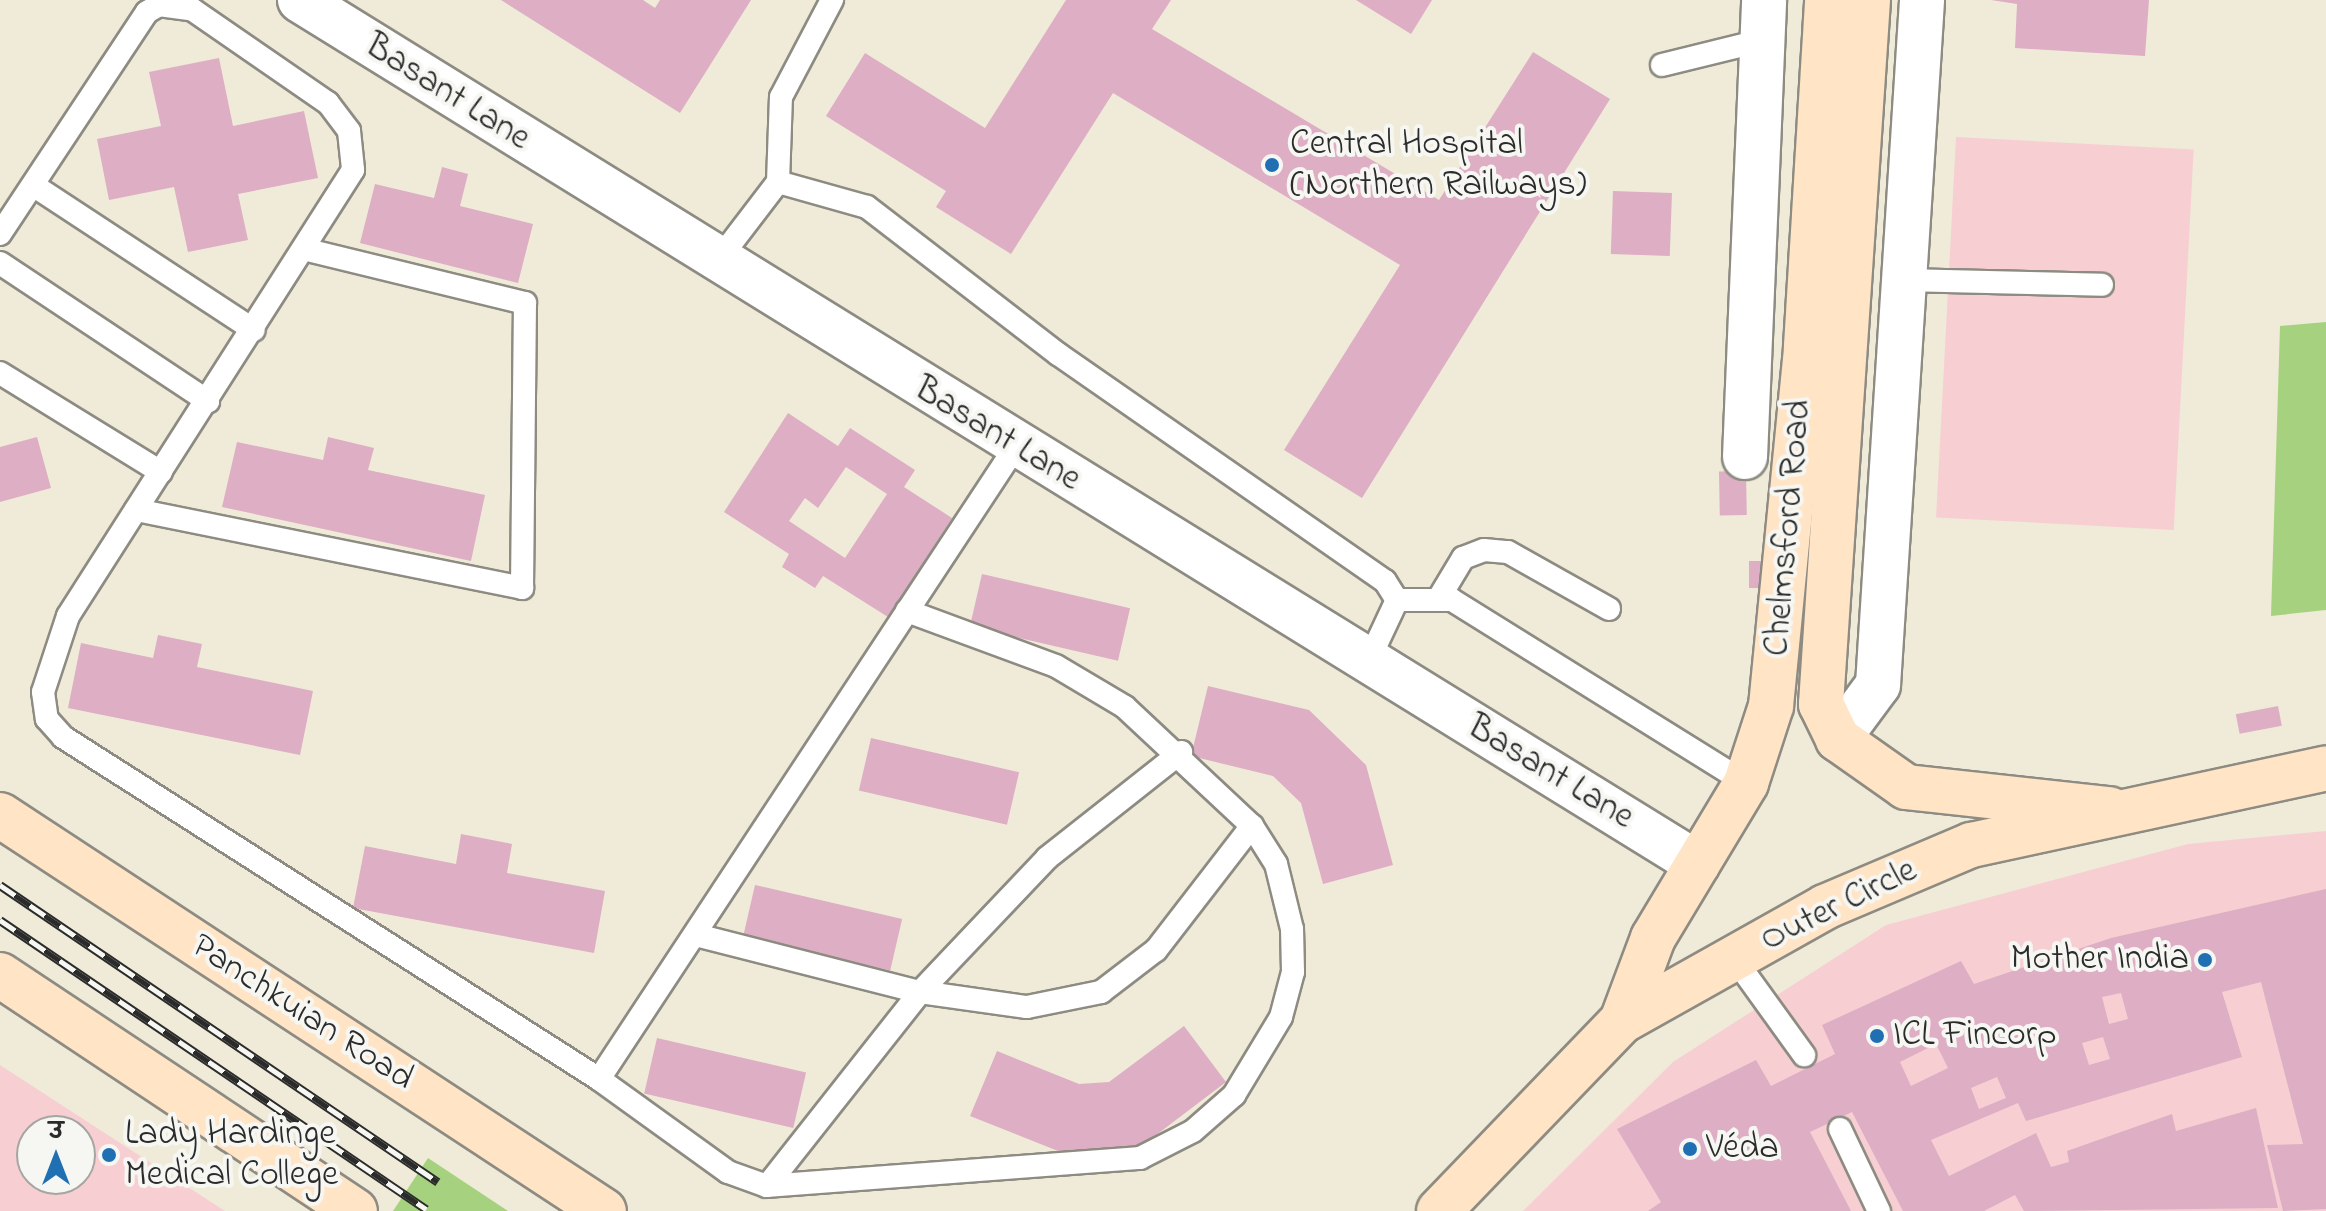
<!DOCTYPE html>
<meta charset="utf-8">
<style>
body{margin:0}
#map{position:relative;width:2326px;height:1211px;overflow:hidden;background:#efebd8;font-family:"Indie Flower","Playpen Sans Deva",sans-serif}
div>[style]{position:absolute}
.built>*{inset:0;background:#f7cfd3;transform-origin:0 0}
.green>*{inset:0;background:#a6d27f}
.building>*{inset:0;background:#ddaec4;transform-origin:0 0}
.roads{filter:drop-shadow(2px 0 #8d8b82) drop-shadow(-2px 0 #8d8b82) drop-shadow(0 2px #8d8b82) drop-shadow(0 -2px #8d8b82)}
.lane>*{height:22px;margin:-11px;padding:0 11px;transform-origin:11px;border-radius:11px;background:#fff}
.street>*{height:44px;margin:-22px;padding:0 22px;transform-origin:22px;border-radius:22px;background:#fff}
.secondary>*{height:44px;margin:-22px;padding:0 22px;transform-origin:22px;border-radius:22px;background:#ffe4c6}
.rail>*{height:9px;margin-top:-4.5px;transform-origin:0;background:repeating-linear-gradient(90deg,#f6f6f2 0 18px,#2b2b2b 0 36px);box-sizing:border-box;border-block:2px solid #2b2b2b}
.dots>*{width:22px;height:22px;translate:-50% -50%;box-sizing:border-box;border:4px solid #f6f6f2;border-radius:50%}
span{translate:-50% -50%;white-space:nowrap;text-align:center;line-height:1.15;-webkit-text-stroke:8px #f6f6f2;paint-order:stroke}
.street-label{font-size:36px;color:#2b2b2b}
.poi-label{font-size:36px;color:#2b2b2b}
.left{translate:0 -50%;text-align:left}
.right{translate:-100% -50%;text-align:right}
.north{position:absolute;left:16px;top:1115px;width:80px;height:80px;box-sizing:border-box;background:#f6f6f2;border:2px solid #a5a5a2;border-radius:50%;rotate:0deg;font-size:22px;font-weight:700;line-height:32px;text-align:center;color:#2b2b2b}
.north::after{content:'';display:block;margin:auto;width:28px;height:36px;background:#1f6fb2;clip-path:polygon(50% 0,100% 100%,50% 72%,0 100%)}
</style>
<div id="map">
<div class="built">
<i style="left:1956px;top:137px;width:238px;height:381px;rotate:3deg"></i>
<i style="clip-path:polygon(2326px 831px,2326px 1211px,1523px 1211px,1673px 1062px,1886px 925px,2188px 844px)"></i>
<i style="clip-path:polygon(evenodd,0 1065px,225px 1211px,0 1211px,0 1065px,32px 1131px,80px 1131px,80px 1179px,32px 1179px,32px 1131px)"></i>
</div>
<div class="green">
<i style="clip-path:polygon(2326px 322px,2326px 610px,2271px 616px,2280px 326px)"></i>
<i style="clip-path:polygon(428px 1158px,508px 1211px,393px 1211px)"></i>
</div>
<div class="building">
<i style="clip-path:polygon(501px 0,643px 0,655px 8px,660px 0,751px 0,680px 113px)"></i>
<i style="clip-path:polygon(1066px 0,1171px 0,1152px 29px,1439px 200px,1533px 52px,1610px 99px,1362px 498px,1284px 450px,1400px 265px,1113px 93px,1011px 254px,936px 207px,946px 191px,826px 116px,865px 53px,985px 128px)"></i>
<i style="clip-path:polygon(1356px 0,1432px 0,1411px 34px)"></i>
<i style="clip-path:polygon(1991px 0,2149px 0,2145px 56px,2015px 48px,2017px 4px)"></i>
<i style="clip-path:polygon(219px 58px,233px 126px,304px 111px,318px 178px,238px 194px,248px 240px,188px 252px,174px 187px,109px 200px,97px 139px,161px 126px,149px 72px)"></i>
<i style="clip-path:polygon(442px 167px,468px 174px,460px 206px,533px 224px,518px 283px,360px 243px,375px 184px,434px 198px)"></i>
<i style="left:1613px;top:191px;width:59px;height:63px;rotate:2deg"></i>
<i style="clip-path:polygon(evenodd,788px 413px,838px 446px,850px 428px,915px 470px,904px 487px,952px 518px,888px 617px,823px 576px,815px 588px,782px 567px,789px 554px,724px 512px,788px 413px,846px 467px,887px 494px,845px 558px,789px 521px,805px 498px,818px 508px,846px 467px)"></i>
<i style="clip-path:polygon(37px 437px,51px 488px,0 502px,0 447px)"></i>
<i style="clip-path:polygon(328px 437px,374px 448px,368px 470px,485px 495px,471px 561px,222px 507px,237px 442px,323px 460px)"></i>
<i style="left:1746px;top:471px;width:44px;height:27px;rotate:89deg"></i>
<i style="left:1749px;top:561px;width:24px;height:27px"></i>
<i style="left:982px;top:574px;width:152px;height:54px;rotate:13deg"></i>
<i style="clip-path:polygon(158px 635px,202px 644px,197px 667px,313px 691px,300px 755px,68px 708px,81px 643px,153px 658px)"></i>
<i style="clip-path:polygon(1208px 686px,1309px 710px,1366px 765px,1393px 865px,1323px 884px,1301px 803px,1273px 776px,1191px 756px)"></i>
<i style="left:2278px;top:706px;width:20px;height:43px;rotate:79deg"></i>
<i style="left:871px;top:738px;width:152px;height:54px;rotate:13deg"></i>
<i style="clip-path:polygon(461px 834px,512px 844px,507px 873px,605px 891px,594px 953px,353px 908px,365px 846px,456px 864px)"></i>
<i style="left:755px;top:885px;width:151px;height:53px;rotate:13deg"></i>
<i style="clip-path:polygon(evenodd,2326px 889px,2326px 1209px,2283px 1211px,2267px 1145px,2303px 1144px,2261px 982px,2222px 992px,2242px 1057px,2026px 1121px,2018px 1103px,1931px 1140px,1949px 1176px,2036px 1133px,2051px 1167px,2069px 1162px,2067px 1151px,2172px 1114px,2176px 1131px,2256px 1108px,2278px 1208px,2024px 1211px,2015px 1195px,1984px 1211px,1903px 1211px,1852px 1112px,1810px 1132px,1851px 1211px,1648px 1211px,1661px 1202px,1617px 1129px,1756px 1060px,1771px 1086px,1835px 1054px,1822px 1025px,1961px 961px,1974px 984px,2111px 938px,2326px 889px,2121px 993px,2128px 1019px,2109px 1024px,2102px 997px,2121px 993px,2326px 889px,2103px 1037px,2110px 1059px,2089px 1065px,2082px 1043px,2103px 1037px,2326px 889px,1936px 1044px,1948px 1068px,1911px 1086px,1900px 1062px,1936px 1044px,2326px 889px,1997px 1077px,2006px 1098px,1979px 1109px,1971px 1088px,1997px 1077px)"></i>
<i style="clip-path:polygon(1184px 1026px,1226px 1082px,1135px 1151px,1068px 1155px,970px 1116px,997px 1051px,1079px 1084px,1109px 1082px)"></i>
<i style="left:657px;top:1038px;width:153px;height:57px;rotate:13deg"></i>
</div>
<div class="roads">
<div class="lane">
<i style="left:1662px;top:65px;width:101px;rotate:-13.8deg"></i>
<i style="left:778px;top:182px;width:85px;rotate:-88deg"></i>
<i style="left:781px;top:97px;width:110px;rotate:-62.3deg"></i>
<i style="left:33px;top:185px;width:264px;rotate:33.3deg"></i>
<i style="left:0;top:234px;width:266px;rotate:-56.5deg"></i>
<i style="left:147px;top:12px;width:14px;rotate:-30deg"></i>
<i style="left:159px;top:5px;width:34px;rotate:8deg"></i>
<i style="left:193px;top:10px;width:164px;rotate:34.6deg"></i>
<i style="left:328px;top:103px;width:35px;rotate:53deg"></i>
<i style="left:349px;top:131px;width:39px;rotate:84deg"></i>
<i style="left:353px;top:170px;width:529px;rotate:122.58deg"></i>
<i style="left:68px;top:616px;width:80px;rotate:108.2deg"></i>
<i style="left:43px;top:692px;width:27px;rotate:82deg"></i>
<i style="left:47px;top:719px;width:24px;rotate:48deg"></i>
<i style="left:63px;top:737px;width:636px;rotate:32.54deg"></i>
<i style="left:599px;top:1079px;width:159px;rotate:35.8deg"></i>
<i style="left:728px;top:1172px;width:41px;rotate:19.7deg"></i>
<i style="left:767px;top:1186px;width:374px;rotate:-4.3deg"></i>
<i style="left:1140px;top:1158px;width:59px;rotate:-27deg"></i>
<i style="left:1193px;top:1131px;width:55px;rotate:-41.3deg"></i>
<i style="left:1234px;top:1095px;width:91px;rotate:-58.9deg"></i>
<i style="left:1281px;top:1017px;width:47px;rotate:-75.1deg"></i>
<i style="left:1293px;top:972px;width:43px;rotate:-91.3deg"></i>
<i style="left:1292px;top:929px;width:67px;rotate:-103.8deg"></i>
<i style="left:1276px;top:864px;width:45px;rotate:-122.3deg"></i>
<i style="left:1252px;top:826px;width:174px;rotate:-136.9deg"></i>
<i style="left:1125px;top:707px;width:80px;rotate:-149.3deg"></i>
<i style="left:1056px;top:666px;width:159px;rotate:-159.7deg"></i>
<i style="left:0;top:263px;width:250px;rotate:33.6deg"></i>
<i style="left:716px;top:263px;width:102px;rotate:-52.6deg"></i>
<i style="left:778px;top:182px;width:92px;rotate:15.7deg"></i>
<i style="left:867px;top:207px;width:241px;rotate:37.6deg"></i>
<i style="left:1058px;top:354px;width:398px;rotate:34.8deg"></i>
<i style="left:1385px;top:581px;width:22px;rotate:58deg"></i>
<i style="left:1397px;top:600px;width:68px;rotate:115.1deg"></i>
<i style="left:1904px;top:280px;width:198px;rotate:1.4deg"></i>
<i style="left:0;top:373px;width:189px;rotate:31.6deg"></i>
<i style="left:136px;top:510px;width:394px;rotate:11.4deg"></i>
<i style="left:522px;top:588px;width:285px;rotate:-89.4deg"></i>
<i style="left:525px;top:303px;width:224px;rotate:-166.3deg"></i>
<i style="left:1439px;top:598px;width:47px;rotate:-59deg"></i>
<i style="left:1463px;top:558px;width:22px;rotate:-21deg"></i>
<i style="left:1484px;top:550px;width:24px;rotate:5deg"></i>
<i style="left:1508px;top:552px;width:116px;rotate:29.4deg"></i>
<i style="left:1397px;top:600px;width:55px"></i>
<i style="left:1452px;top:600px;width:346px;rotate:31.9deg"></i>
<i style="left:700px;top:936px;width:227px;rotate:14.3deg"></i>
<i style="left:920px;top:992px;width:108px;rotate:8deg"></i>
<i style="left:1027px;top:1007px;width:76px;rotate:-11.5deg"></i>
<i style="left:1101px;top:992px;width:69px;rotate:-37.4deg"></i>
<i style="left:1156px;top:950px;width:157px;rotate:-52.3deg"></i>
<i style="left:1734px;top:958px;width:120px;rotate:54.2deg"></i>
<i style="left:599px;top:1079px;width:758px;rotate:-56.62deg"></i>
<i style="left:1840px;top:1129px;width:91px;rotate:64.6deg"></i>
<i style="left:767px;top:1186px;width:247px;rotate:-51.7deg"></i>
<i style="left:920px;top:992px;width:185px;rotate:-46.5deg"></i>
<i style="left:1047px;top:858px;width:171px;rotate:-38.3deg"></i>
</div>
<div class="street">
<i style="left:300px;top:0;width:1643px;rotate:31.72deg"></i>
<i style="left:1745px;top:457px;width:457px;rotate:-87.6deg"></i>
<i style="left:1838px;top:739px;width:67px;rotate:-53.5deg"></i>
<i style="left:1878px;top:685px;width:686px;rotate:-86.32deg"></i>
</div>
<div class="secondary">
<i style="left:1868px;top:0;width:706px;rotate:93.82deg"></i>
<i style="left:1821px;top:704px;width:39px;rotate:64deg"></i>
<i style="left:1838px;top:739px;width:83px;rotate:35.2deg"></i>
<i style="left:1906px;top:787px;width:205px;rotate:6.2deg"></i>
<i style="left:0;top:815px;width:722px;rotate:33.25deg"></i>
<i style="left:0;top:975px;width:426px;rotate:33.6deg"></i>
<i style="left:1622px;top:1021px;width:89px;rotate:-69.5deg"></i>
<i style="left:1653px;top:938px;width:181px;rotate:-59deg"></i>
<i style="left:1746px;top:783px;width:81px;rotate:-72deg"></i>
<i style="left:1771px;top:706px;width:362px;rotate:-84.4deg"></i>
<i style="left:1806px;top:346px;width:347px;rotate:-86.5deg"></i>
<i style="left:1439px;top:1211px;width:264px;rotate:-46.1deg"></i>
<i style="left:1622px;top:1021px;width:233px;rotate:-29.3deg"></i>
<i style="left:1825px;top:907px;width:159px;rotate:-23deg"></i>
<i style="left:1971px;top:845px;width:363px;rotate:-12.2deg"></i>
</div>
</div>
<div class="rail">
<i style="left:0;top:885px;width:529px;rotate:34.14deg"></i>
<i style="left:0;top:920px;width:515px;rotate:34.15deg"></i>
</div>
<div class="dots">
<i style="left:1272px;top:165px;background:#1f6fb2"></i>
<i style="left:2205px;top:960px;background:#1f6fb2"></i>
<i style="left:1877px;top:1036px;background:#1f6fb2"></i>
<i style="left:1690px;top:1149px;background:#1f6fb2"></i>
<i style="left:109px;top:1155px;background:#1f6fb2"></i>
</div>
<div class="street-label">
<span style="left:447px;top:93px;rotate:32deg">Basant Lane</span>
<span style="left:997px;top:435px;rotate:31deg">Basant Lane</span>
<span style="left:1789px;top:528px;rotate:-85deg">Chelmsford Road</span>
<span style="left:1550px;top:773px;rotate:31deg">Basant Lane</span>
<span style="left:1839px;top:906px;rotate:-26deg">Outer Circle</span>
<span style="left:302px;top:1013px;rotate:33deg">Panchkuian Road</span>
</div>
<div class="poi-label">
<span class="left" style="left:1290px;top:165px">Central Hospital<br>(Northern Railways)</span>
<span class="right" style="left:2189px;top:960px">Mother India</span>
<span class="left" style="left:1893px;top:1036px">ICL Fincorp</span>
<span class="left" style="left:125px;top:1155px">Lady Hardinge<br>Medical College</span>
<span class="left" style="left:1706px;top:1149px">Véda</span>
</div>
<div class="north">उ</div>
</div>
